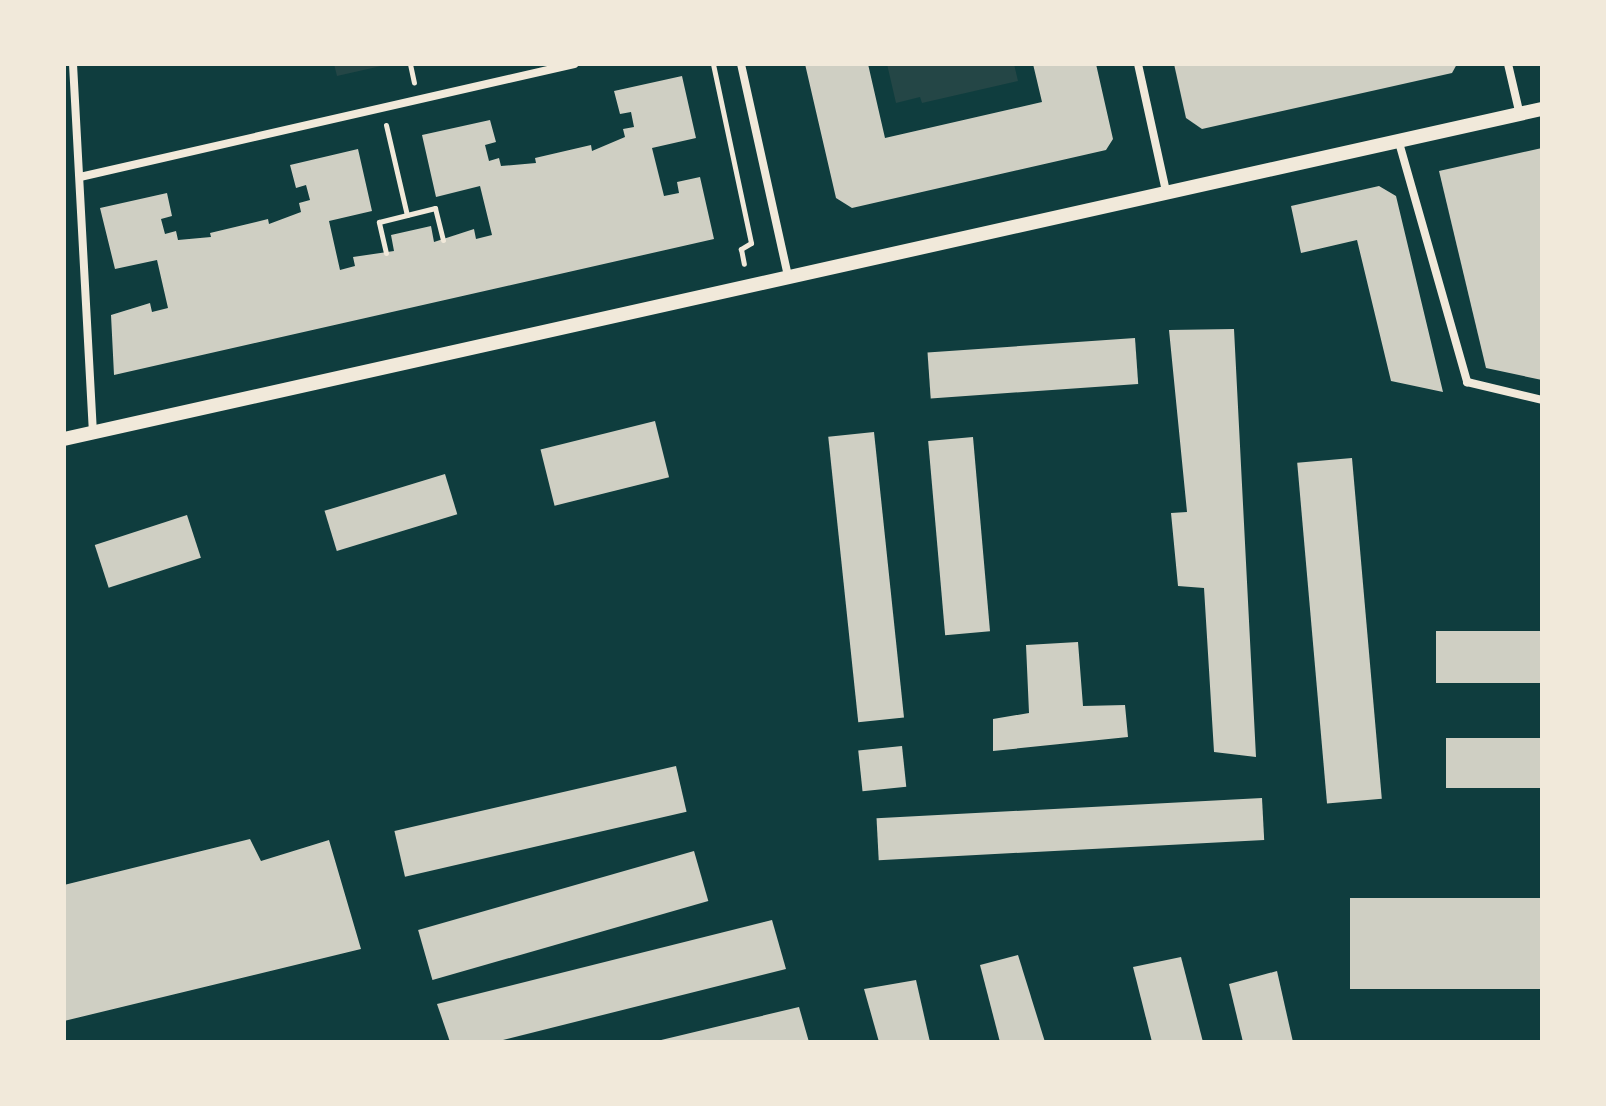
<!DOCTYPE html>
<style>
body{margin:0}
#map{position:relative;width:1606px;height:1106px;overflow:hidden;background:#0f3d3e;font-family:Quicksand,sans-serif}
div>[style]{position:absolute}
.green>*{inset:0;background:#244646}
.building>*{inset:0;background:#cfcfc3;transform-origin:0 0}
.path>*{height:5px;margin:-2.5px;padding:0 2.5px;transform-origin:2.5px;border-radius:2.5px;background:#f1e9da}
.minor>*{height:8px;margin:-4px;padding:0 4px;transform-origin:4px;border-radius:4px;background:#f1e9da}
.tertiary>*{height:14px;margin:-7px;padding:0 7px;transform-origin:7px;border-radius:7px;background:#f1e9da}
span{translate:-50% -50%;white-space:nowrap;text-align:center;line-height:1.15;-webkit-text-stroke:7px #f1e9da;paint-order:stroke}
.frame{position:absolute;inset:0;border:66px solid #f1e9da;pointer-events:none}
</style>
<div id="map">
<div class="green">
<i style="clip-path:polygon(334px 64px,390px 64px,337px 76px)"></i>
<i style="clip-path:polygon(887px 64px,1014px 64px,1018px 81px,922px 103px,920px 97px,896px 103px)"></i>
</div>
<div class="building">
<i style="clip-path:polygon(805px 64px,868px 64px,885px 138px,1042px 102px,1033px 64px,1096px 64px,1113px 139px,1106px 150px,852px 208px,836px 198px)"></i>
<i style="clip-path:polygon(1174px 64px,1457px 64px,1452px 73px,1202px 129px,1186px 118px)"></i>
<i style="clip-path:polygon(682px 76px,696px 138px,652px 148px,664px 196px,679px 193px,677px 182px,700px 177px,714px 239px,114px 375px,111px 315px,150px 303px,152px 312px,168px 308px,157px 260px,115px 269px,100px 208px,167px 193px,172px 216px,161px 219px,165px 234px,176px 231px,178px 240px,211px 237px,210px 233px,268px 219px,269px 224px,301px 212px,299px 203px,310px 200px,306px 185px,296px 188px,290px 165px,358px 149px,372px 211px,329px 221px,340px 270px,355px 266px,353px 257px,394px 251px,391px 235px,431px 226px,434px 242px,474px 229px,476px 239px,492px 235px,480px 186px,436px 197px,422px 135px,490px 120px,496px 142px,485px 145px,489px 161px,499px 158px,501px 166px,536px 163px,535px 158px,591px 145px,592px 151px,625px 137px,623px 129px,634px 127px,631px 112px,620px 114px,614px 91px)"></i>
<i style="clip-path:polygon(1542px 148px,1542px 380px,1486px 368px,1439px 171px)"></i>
<i style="clip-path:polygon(1379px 186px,1396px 196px,1443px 392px,1391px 381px,1357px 240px,1301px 253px,1291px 206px)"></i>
<i style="clip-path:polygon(1234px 329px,1256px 757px,1214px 752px,1204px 588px,1178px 586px,1171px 513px,1187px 512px,1169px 330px)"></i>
<i style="left:1135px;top:338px;width:46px;height:208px;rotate:86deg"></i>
<i style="left:655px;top:421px;width:58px;height:118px;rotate:76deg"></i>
<i style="left:874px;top:432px;width:287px;height:46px;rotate:84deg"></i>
<i style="left:973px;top:437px;width:195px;height:45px;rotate:85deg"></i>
<i style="left:1352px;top:458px;width:342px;height:55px;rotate:85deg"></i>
<i style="left:445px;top:474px;width:42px;height:126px;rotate:73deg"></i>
<i style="left:187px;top:515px;width:45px;height:97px;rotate:72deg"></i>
<i style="left:1542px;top:631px;width:52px;height:106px;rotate:90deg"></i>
<i style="clip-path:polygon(1078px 642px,1083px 706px,1125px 705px,1128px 737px,993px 751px,993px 719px,1029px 713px,1026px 645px)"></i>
<i style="left:1542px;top:738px;width:50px;height:96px;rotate:90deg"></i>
<i style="left:902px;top:746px;width:41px;height:44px;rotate:84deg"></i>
<i style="left:676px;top:766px;width:47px;height:289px;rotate:77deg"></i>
<i style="left:1262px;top:798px;width:42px;height:386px;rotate:87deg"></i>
<i style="clip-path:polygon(250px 839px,261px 861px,329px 840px,361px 949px,64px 1021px,64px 885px)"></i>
<i style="left:694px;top:851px;width:52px;height:287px;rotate:74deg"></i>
<i style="left:1542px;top:898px;width:91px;height:192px;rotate:90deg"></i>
<i style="clip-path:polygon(772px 920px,786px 969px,495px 1042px,450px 1042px,437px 1004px)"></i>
<i style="clip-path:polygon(1018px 955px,1045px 1042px,1000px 1042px,980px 965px)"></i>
<i style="clip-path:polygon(1181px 957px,1203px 1042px,1152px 1042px,1133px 967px)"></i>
<i style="clip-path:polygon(1277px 971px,1293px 1042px,1243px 1042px,1229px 984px)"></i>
<i style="clip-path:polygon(916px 980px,930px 1042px,879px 1042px,864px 989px)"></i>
<i style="clip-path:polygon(799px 1007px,809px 1042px,658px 1042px,657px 1041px)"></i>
</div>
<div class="path">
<i style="left:410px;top:64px;width:19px;rotate:78deg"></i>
<i style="left:713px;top:64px;width:183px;rotate:78deg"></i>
<i style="left:751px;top:243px;width:12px;rotate:149deg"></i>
<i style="left:741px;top:249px;width:15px;rotate:79deg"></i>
<i style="left:386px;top:125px;width:92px;rotate:76.9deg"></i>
<i style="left:407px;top:215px;width:29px;rotate:-14deg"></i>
<i style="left:435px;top:208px;width:33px;rotate:76deg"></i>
<i style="left:386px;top:253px;width:32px;rotate:-103deg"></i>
<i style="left:379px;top:222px;width:29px;rotate:-14deg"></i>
</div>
<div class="minor">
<i style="left:73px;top:64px;width:369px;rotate:86.9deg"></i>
<i style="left:741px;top:64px;width:217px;rotate:77.5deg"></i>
<i style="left:1138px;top:64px;width:130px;rotate:77.6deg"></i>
<i style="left:1508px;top:64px;width:48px;rotate:76.8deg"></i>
<i style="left:1398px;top:139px;width:253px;rotate:74.1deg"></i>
<i style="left:1467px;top:382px;width:77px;rotate:13.5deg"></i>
<i style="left:80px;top:177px;width:507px;rotate:-12.88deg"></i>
</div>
<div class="tertiary">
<i style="left:64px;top:439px;width:1514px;rotate:-12.59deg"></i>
</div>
<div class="frame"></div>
</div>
